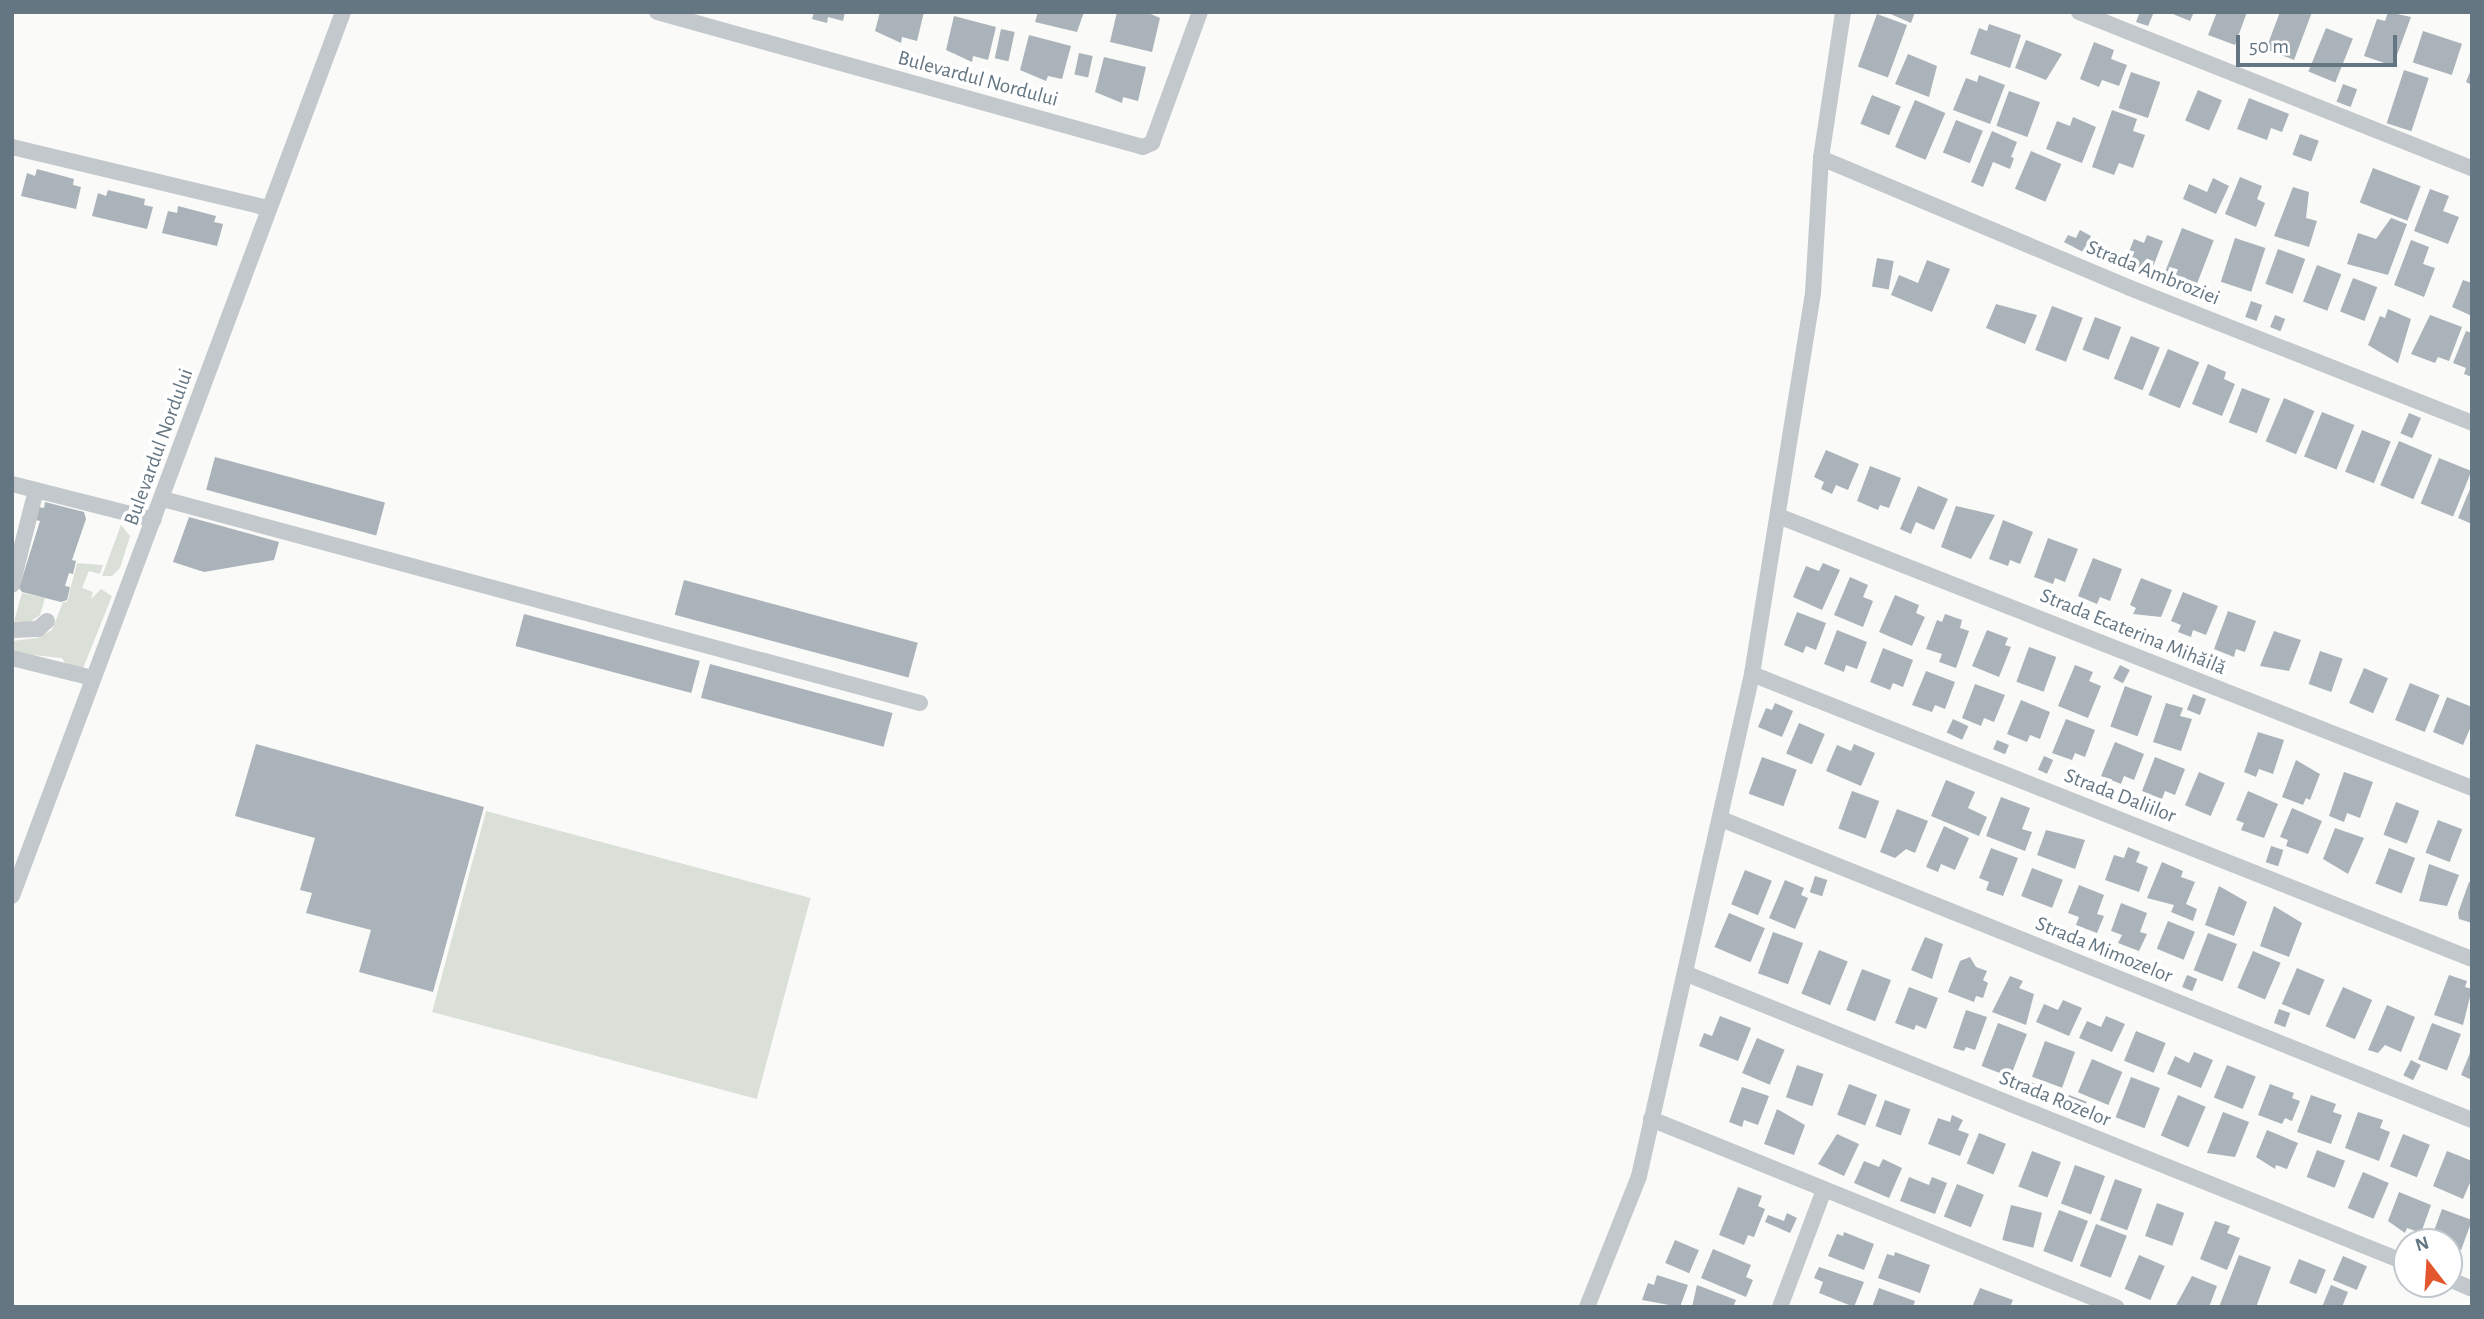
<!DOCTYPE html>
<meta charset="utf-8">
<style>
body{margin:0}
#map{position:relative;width:2484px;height:1319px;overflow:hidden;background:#fafaf8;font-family:"Alegreya Sans",sans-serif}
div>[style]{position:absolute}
.green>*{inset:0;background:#dadfd7;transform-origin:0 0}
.building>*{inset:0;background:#aab3b9;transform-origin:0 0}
.street>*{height:16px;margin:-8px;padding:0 8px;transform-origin:8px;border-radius:8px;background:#c3c8cc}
span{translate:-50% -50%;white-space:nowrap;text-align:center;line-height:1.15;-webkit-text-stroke:7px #fff;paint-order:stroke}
.street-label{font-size:21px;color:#657683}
.frame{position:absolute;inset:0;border:14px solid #657683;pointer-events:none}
.north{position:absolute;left:2393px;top:1228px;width:70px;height:70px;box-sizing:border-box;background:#fff;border:2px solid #c1c8cd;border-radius:50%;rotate:343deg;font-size:19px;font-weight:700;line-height:28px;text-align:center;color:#657683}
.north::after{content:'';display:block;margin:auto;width:24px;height:32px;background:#e4572e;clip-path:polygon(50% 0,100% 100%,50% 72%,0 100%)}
.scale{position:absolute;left:2236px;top:35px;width:161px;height:32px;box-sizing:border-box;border:4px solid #657683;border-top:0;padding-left:9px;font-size:21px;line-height:24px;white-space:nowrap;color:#657683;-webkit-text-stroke:5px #fff;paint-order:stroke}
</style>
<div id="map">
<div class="green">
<i style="clip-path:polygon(121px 525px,130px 536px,120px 568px,112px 576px,102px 576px)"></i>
<i style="clip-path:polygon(77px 563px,103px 565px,100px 574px,89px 571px,82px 588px,93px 592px,91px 599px,101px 589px,112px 596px,82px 671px,69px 669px,62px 658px,12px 653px,12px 641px,37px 638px,52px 630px,63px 602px,67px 602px)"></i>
<i style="clip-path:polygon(22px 593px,45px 598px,40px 615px,29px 623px,14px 621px)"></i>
<i style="left:486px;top:811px;width:336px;height:208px;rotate:15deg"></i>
</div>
<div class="building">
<i style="clip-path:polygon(814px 12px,845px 12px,843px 21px,828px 17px,827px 23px,812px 19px)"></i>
<i style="clip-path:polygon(880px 12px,924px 12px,917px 41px,902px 37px,901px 43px,875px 31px)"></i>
<i style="clip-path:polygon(1038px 12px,1084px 12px,1077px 32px,1035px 22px)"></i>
<i style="clip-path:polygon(1117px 12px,1146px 12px,1160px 18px,1152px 52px,1110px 42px)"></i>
<i style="clip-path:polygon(1886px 12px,1915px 12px,1911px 23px)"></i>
<i style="clip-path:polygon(2140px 12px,2154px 12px,2148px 26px,2136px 22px)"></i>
<i style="clip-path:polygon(2168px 12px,2194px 12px,2190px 21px)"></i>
<i style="clip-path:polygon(2217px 12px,2247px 12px,2235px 45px,2208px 35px)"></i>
<i style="clip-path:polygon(2280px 12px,2312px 12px,2294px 60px,2266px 49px)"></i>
<i style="clip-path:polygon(2388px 12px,2411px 17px,2393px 66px,2364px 56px,2377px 19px,2385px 21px)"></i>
<i style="left:1877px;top:14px;width:32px;height:56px;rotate:20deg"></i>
<i style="clip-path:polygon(954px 16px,996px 27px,988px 60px,973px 56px,972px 62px,946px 50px)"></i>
<i style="clip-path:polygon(1989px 24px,2021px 35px,2010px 68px,1970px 54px,1979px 28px,1987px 31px)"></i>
<i style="left:2326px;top:28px;width:29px;height:47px;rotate:22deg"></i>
<i style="left:1001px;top:29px;width:14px;height:30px;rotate:12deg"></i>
<i style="left:2423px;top:31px;width:41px;height:33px;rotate:18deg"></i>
<i style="clip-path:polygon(1029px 35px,1071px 46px,1062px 79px,1048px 76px,1046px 81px,1020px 70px)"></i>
<i style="clip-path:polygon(2026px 40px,2062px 54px,2046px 80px,2015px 68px)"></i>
<i style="clip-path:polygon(2094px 42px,2114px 50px,2111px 59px,2127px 65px,2119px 86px,2102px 80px,2099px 87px,2080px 79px)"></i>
<i style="left:1079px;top:53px;width:14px;height:22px;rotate:12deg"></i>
<i style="clip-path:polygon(1908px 54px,1937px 66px,1929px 97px,1895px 84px)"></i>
<i style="clip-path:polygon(1104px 57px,1146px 67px,1138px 101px,1123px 97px,1122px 103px,1095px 92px)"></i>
<i style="clip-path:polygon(2472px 67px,2472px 85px,2466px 82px)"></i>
<i style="left:2404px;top:70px;width:26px;height:56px;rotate:18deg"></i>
<i style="left:2131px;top:72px;width:31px;height:38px;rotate:19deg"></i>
<i style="clip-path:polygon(1979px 75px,2005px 85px,1990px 124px,1953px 110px,1966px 78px,1977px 82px)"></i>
<i style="left:2343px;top:84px;width:15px;height:19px;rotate:20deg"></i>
<i style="left:2198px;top:90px;width:26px;height:33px;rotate:23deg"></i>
<i style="left:2009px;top:91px;width:33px;height:37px;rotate:20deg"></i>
<i style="left:1872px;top:95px;width:31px;height:31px;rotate:22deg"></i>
<i style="clip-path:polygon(2249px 98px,2289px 114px,2282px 132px,2271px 128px,2267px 140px,2237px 129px)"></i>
<i style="left:1915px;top:100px;width:33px;height:51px;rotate:23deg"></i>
<i style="clip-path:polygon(2112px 110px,2137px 119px,2133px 131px,2145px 135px,2133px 168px,2119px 163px,2114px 175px,2092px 167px)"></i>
<i style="clip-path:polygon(2073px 117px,2096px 127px,2082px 163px,2046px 149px,2057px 121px,2070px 126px)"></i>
<i style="left:1956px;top:120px;width:29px;height:35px;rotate:22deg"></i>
<i style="clip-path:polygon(1992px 131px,2017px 142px,2011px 157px,2014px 158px,2010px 169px,1993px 162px,1983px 187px,1971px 182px)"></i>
<i style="left:2300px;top:134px;width:20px;height:22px;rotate:20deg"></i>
<i style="left:2031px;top:151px;width:33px;height:41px;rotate:23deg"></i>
<i style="left:2373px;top:168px;width:51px;height:37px;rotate:21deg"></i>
<i style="clip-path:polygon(37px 169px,74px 179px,73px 185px,81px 187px,76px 209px,21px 196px,27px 173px,35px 176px)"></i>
<i style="clip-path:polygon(2240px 177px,2262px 186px,2257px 199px,2265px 203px,2256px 227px,2225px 214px)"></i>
<i style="clip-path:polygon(2213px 178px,2229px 186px,2216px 214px,2183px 199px,2189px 184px,2207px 192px)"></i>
<i style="clip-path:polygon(2293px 187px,2309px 192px,2306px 218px,2317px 221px,2309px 247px,2274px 236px)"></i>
<i style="clip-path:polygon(2430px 189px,2449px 196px,2443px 211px,2459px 217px,2448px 244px,2414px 231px)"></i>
<i style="clip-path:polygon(108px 190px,145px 199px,144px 205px,153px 207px,147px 229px,92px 216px,98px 193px,106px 196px)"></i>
<i style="clip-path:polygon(178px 206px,216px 216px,214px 222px,223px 224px,217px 246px,162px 233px,168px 211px,177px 213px)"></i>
<i style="clip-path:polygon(2391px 218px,2407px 224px,2388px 275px,2347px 264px,2358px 233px,2376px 239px)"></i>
<i style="left:2182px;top:228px;width:34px;height:51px;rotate:21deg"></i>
<i style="clip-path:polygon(2080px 230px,2091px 236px,2083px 252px,2064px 242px,2068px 235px,2076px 238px)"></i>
<i style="clip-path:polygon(2147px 235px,2163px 241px,2151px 272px,2125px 262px,2134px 239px,2144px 243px)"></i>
<i style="left:2235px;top:238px;width:32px;height:46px;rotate:18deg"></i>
<i style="clip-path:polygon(2411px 240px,2429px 247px,2423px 264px,2435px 268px,2424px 297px,2394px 285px)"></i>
<i style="left:2278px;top:249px;width:29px;height:37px;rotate:20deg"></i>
<i style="left:1877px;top:258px;width:17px;height:29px;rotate:10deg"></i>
<i style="clip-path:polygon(1927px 260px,1950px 269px,1932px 312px,1891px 295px,1899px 275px,1918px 283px)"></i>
<i style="left:2317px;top:265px;width:26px;height:39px;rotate:21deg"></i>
<i style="left:2353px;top:278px;width:26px;height:36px;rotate:21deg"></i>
<i style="clip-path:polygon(2463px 280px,2472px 283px,2472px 316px,2452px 307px)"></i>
<i style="left:2251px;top:301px;width:12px;height:17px;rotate:20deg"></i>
<i style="clip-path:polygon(1996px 304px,2037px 315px,2025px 344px,1986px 328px)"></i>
<i style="left:2052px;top:306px;width:33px;height:47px;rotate:21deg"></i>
<i style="clip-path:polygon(2388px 309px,2411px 319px,2398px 363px,2368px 345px,2380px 316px,2385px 318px)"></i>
<i style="left:2275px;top:315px;width:11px;height:13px;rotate:22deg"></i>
<i style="clip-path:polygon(2430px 315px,2462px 327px,2449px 361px,2438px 357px,2435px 363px,2411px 354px)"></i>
<i style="left:2095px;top:317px;width:28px;height:35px;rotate:21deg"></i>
<i style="clip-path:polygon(2466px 331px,2472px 333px,2472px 377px,2464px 374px,2466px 368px,2453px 363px)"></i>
<i style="left:2131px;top:336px;width:31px;height:46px;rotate:22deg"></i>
<i style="left:2168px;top:349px;width:34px;height:50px;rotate:23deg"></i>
<i style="clip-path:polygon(2208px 364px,2226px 372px,2224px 379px,2235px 384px,2222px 416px,2192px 404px)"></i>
<i style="left:2242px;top:388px;width:30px;height:37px;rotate:21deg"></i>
<i style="left:2284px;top:398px;width:33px;height:47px;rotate:23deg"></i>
<i style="left:2322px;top:412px;width:35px;height:48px;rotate:22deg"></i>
<i style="left:2409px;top:413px;width:13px;height:22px;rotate:23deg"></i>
<i style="left:2362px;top:430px;width:31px;height:45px;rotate:22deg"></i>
<i style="left:2399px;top:441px;width:36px;height:48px;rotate:23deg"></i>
<i style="clip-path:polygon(1826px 450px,1859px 464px,1848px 490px,1836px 485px,1832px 494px,1821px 489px,1824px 482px,1814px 477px)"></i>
<i style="left:215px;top:457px;width:176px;height:34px;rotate:15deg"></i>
<i style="left:2439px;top:458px;width:35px;height:49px;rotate:22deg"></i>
<i style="clip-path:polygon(1870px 466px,1901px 478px,1889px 508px,1880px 505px,1878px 510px,1857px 501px)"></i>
<i style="clip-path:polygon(2472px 484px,2472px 524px,2458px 518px)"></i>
<i style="clip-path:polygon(1918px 486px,1948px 499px,1934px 530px,1916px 522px,1911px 534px,1900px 529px)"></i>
<i style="clip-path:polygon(45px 502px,84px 512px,86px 519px,72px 560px,76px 561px,73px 574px,69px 573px,65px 586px,70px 587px,67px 600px,61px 602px,22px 592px,19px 588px,40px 521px,36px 520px,39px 507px,44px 508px)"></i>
<i style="clip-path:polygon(1956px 506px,1995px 515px,1971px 559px,1941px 547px)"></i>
<i style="clip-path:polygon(189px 517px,279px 542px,274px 560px,204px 572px,173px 562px)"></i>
<i style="clip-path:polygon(2003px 520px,2033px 532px,2020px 564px,2010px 560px,2008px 566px,1989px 559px)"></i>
<i style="clip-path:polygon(2048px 538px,2078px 549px,2065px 582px,2055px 578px,2053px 584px,2034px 577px)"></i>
<i style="clip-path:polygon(2093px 558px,2122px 569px,2110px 601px,2100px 597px,2097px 604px,2078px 596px)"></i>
<i style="clip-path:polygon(1823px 563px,1840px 570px,1822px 610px,1793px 597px,1806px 566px,1819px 571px)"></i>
<i style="clip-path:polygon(1850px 577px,1868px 585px,1863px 597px,1873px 601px,1863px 627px,1834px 615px)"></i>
<i style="clip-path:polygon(2141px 578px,2172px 590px,2161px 617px,2133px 614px,2136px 608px,2130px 605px)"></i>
<i style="left:684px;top:580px;width:242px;height:36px;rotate:15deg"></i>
<i style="clip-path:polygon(2183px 592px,2218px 606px,2206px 635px,2193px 630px,2191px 637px,2178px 632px,2181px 625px,2171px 621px)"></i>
<i style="clip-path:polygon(1895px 595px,1919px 605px,1916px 613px,1925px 617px,1912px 646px,1879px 632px)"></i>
<i style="clip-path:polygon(2228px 611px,2256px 621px,2245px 652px,2236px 649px,2234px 657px,2214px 649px)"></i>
<i style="clip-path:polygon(1797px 612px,1826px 623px,1816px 650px,1806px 646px,1803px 653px,1784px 645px)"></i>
<i style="left:524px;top:614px;width:182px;height:33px;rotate:15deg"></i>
<i style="clip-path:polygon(1945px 614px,1962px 620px,1960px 628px,1969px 631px,1956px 668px,1939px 662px,1942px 654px,1926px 649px,1937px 620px,1942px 622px)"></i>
<i style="clip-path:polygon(1837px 630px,1867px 642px,1857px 669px,1846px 665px,1844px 672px,1824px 664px)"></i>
<i style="clip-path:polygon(1987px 630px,2008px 638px,2005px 645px,2011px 647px,1999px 677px,1972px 666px)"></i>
<i style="clip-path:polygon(2274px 631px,2301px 640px,2289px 671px,2260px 666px)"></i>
<i style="left:2029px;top:647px;width:29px;height:37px;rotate:20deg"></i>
<i style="clip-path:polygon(1883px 648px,1913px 660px,1903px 687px,1893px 683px,1890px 690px,1870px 682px)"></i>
<i style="left:2207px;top:651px;width:17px;height:14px;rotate:24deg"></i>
<i style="left:2320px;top:651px;width:24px;height:35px;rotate:19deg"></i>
<i style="left:710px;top:664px;width:189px;height:35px;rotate:15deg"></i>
<i style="clip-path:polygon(2075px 665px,2093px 672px,2089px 681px,2101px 686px,2088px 718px,2058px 706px)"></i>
<i style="left:2120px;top:665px;width:11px;height:15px;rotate:27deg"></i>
<i style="left:2364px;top:668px;width:26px;height:38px;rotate:23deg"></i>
<i style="clip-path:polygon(1926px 671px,1955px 682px,1945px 709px,1935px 705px,1932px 712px,1912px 705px)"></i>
<i style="left:2410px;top:683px;width:32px;height:40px;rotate:22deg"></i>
<i style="clip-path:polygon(1975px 684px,2005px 695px,1994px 722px,1984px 718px,1981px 726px,1962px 718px)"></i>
<i style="left:2125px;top:686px;width:29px;height:43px;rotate:20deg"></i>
<i style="left:2193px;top:694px;width:14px;height:17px;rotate:21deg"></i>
<i style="clip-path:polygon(2447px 697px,2472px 707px,2472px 724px,2463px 745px,2433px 732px)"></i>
<i style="clip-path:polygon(2021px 700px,2050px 712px,2040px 739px,2030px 735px,2027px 742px,2007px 734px)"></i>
<i style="clip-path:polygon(1775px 703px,1793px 711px,1782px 737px,1758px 727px,1766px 708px,1772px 710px)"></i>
<i style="clip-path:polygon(2166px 703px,2183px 708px,2180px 716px,2192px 719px,2181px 751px,2153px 742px)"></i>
<i style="left:1953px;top:719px;width:17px;height:15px;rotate:25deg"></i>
<i style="clip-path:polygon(2066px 719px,2095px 730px,2085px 757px,2075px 753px,2072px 760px,2052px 753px)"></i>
<i style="left:1799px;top:723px;width:28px;height:33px;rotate:23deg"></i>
<i style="clip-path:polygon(2258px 732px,2284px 740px,2273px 774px,2259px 769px,2256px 777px,2244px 772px)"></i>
<i style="left:1997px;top:740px;width:13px;height:10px;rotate:23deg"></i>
<i style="clip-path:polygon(2115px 742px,2144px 754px,2134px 780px,2124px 776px,2121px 784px,2101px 776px)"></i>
<i style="clip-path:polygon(256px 744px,484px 807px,433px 992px,359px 972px,371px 930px,306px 913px,312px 893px,300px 890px,315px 838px,235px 816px)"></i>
<i style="clip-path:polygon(1854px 744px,1875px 753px,1861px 786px,1826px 771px,1837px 745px,1851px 751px)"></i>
<i style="left:2044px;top:756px;width:10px;height:15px;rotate:24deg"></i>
<i style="left:1762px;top:757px;width:37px;height:39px;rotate:20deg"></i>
<i style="clip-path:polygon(2155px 757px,2185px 769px,2175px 795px,2165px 791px,2162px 799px,2142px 791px)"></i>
<i style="clip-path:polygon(2296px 760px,2320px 774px,2310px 800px,2306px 798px,2303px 805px,2282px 797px)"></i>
<i style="left:2199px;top:772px;width:28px;height:36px;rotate:23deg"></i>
<i style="clip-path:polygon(2344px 772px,2373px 782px,2360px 818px,2347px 813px,2344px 822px,2329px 816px)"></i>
<i style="clip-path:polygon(1946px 780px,1975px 792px,1968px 808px,1987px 817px,1979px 836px,1931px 816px)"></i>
<i style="left:1852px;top:791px;width:29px;height:40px;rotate:20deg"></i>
<i style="clip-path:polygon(2248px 791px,2278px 804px,2264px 838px,2241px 830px,2244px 823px,2236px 820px)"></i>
<i style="clip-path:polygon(2001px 797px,2030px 808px,2022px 829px,2032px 832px,2025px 851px,1986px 836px)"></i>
<i style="left:2396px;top:802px;width:25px;height:35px;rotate:21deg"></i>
<i style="clip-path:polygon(2292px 808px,2322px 821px,2308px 854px,2286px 846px,2288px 840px,2280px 837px)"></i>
<i style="clip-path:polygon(1897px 809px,1928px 821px,1915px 853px,1906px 849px,1895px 858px,1880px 852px)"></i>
<i style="left:2438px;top:820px;width:26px;height:35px;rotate:21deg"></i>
<i style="clip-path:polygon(1944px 826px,1969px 838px,1955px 870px,1941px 864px,1938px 872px,1926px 867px)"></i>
<i style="clip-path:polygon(2335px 828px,2364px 838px,2348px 874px,2323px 859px)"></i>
<i style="clip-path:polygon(2046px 830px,2085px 840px,2075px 869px,2037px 855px)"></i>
<i style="left:2271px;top:846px;width:13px;height:17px;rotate:18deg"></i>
<i style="clip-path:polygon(2128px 847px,2140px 852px,2136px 862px,2148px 867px,2139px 892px,2105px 880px,2114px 855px,2124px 858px)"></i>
<i style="clip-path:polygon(1991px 848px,2018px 858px,2003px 896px,1986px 890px,1989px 882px,1979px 878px)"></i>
<i style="left:2389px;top:848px;width:28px;height:38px;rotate:21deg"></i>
<i style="clip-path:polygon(2162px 862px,2183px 871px,2181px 877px,2195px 882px,2186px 904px,2197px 909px,2193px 921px,2171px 912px,2174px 905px,2147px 898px)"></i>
<i style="clip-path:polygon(2429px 864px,2459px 875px,2447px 906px,2419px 901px)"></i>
<i style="left:2032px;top:868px;width:33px;height:30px;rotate:21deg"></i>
<i style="left:1745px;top:870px;width:29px;height:37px;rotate:22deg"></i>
<i style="left:1815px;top:876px;width:13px;height:17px;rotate:18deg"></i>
<i style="clip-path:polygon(1785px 880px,1804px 888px,1801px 895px,1808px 898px,1795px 929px,1769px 918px)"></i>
<i style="clip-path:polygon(2469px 882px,2472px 883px,2472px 923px,2459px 919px,2458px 913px)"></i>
<i style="clip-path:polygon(2079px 885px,2104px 895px,2097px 914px,2104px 916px,2097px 933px,2076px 925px,2079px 917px,2068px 913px)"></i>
<i style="clip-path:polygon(2219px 886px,2247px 902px,2234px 936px,2205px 925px)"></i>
<i style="clip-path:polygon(2121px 903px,2147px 913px,2140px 932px,2147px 934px,2139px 951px,2118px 943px,2122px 935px,2111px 931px)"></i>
<i style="clip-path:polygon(2274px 906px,2302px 923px,2289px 957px,2260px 946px)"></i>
<i style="left:1729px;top:913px;width:39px;height:37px;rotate:23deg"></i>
<i style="left:2168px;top:921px;width:29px;height:30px;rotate:22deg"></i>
<i style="left:1773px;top:932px;width:32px;height:44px;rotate:20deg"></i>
<i style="left:2208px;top:933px;width:31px;height:40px;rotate:21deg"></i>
<i style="clip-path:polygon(1925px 937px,1943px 944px,1932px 979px,1911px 970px)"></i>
<i style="left:1819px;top:950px;width:31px;height:47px;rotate:22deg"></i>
<i style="left:2253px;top:951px;width:30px;height:40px;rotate:23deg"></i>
<i style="clip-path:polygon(1970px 957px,1976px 967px,1987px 971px,1983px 980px,1988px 983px,1983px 998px,1976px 996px,1974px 1002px,1948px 992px,1960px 961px)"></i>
<i style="left:2297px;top:968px;width:30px;height:39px;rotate:23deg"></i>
<i style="left:1862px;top:969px;width:31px;height:44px;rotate:21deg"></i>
<i style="left:2187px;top:975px;width:11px;height:13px;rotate:22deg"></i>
<i style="clip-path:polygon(2449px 975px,2467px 981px,2465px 987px,2472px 989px,2463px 1025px,2434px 1015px)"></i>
<i style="clip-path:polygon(2010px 976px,2023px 981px,2019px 988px,2034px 994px,2026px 1025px,1992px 1012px)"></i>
<i style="clip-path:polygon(1909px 987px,1938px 998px,1926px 1029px,1916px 1025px,1914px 1030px,1895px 1023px)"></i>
<i style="left:2343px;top:987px;width:32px;height:43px;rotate:24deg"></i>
<i style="clip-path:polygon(2063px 1000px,2082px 1008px,2069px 1036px,2036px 1022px,2044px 1004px,2058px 1010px)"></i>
<i style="clip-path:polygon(2387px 1005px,2415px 1017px,2401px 1052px,2385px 1045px,2378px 1053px,2368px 1050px)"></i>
<i style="left:2279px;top:1009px;width:12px;height:15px;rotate:20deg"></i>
<i style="clip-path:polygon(1966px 1010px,1987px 1017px,1975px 1050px,1966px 1047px,1964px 1051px,1953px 1048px)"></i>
<i style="clip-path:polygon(1720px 1016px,1751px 1028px,1738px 1061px,1699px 1046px,1704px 1033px,1712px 1036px)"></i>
<i style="clip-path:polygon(2106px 1016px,2125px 1024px,2112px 1052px,2079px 1038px,2087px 1021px,2101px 1027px)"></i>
<i style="left:1998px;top:1023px;width:31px;height:46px;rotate:21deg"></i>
<i style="left:2432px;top:1023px;width:31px;height:39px;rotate:21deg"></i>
<i style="left:2136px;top:1031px;width:32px;height:32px;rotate:22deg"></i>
<i style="left:1757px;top:1038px;width:30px;height:38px;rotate:23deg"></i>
<i style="left:2045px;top:1041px;width:32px;height:38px;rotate:20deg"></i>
<i style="clip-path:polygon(2472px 1048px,2472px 1080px,2461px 1075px)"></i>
<i style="clip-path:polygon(2194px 1052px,2213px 1060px,2201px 1088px,2167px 1074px,2175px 1056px,2189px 1063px)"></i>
<i style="left:2092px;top:1059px;width:33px;height:36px;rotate:23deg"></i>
<i style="left:2411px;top:1060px;width:11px;height:17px;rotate:27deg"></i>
<i style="left:1797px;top:1065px;width:28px;height:34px;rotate:19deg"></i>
<i style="left:2227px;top:1065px;width:31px;height:35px;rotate:22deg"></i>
<i style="left:2131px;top:1077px;width:31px;height:43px;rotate:21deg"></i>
<i style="left:2023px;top:1079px;width:16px;height:15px;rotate:22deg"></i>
<i style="left:1849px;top:1084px;width:30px;height:33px;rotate:21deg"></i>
<i style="clip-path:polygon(2270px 1084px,2294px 1093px,2292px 1098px,2300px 1101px,2292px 1121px,2285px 1118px,2282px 1124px,2258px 1115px)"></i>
<i style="clip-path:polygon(1742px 1087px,1769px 1096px,1758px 1125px,1744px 1120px,1742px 1127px,1729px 1122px)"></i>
<i style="left:2069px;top:1095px;width:19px;height:16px;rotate:21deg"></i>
<i style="left:2178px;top:1095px;width:30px;height:44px;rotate:23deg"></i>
<i style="clip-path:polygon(2311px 1095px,2336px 1104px,2333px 1112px,2342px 1115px,2331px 1144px,2297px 1132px)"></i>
<i style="left:1885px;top:1100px;width:27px;height:28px;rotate:20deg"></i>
<i style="clip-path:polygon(1777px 1109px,1805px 1125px,1794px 1155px,1764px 1144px)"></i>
<i style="clip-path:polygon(2223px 1112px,2249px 1122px,2235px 1157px,2207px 1153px)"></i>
<i style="clip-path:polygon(2358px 1112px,2383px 1120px,2380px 1128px,2390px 1132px,2379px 1161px,2345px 1148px)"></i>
<i style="clip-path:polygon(1952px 1115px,1963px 1120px,1958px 1130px,1969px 1134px,1960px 1156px,1928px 1144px,1938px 1118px,1950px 1122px)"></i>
<i style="clip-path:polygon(2267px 1130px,2298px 1143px,2287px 1169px,2276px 1165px,2275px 1169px,2256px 1157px)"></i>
<i style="left:1979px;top:1133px;width:29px;height:33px;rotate:22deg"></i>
<i style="clip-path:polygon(1837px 1134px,1859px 1144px,1844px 1176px,1818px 1164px)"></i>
<i style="left:2403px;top:1134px;width:29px;height:35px;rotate:22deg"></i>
<i style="left:2317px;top:1150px;width:30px;height:29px;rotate:21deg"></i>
<i style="left:2032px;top:1151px;width:31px;height:38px;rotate:21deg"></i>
<i style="clip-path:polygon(2447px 1151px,2472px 1161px,2472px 1178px,2463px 1199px,2433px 1186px)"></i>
<i style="clip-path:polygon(1883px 1159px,1902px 1168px,1889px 1198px,1854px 1183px,1864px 1161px,1879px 1167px)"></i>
<i style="left:2075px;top:1165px;width:32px;height:41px;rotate:20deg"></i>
<i style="left:2363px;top:1172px;width:28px;height:39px;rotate:23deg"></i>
<i style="clip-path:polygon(1909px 1177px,1929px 1185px,1932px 1177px,1947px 1183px,1935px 1214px,1900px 1201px)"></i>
<i style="left:2115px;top:1179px;width:29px;height:44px;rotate:20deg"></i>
<i style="left:1957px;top:1184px;width:29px;height:35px;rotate:22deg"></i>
<i style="clip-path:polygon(1738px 1187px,1762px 1196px,1758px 1206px,1765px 1209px,1754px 1237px,1748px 1235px,1744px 1245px,1719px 1235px)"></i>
<i style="clip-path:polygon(2399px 1192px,2431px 1205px,2421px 1233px,2407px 1228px,2405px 1233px,2388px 1221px)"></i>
<i style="left:2157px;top:1203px;width:29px;height:35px;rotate:20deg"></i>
<i style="left:2011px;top:1205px;width:32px;height:36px;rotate:14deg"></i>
<i style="left:2442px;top:1209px;width:32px;height:32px;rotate:20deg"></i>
<i style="left:2059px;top:1210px;width:31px;height:44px;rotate:21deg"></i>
<i style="clip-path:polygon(1787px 1213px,1797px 1218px,1790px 1233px,1765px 1222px,1768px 1215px,1784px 1221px)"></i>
<i style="clip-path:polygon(2215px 1221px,2230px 1226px,2227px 1233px,2240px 1238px,2227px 1270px,2200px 1259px)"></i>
<i style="left:2096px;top:1224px;width:33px;height:45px;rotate:21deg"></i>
<i style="clip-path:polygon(1844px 1232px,1874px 1244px,1864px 1270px,1828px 1256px,1837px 1234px,1843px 1236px)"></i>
<i style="left:1675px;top:1240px;width:26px;height:25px;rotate:23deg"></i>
<i style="clip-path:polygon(1713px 1249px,1751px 1265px,1746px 1277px,1753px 1280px,1746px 1297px,1701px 1278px)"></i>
<i style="clip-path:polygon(1895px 1252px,1930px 1265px,1920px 1293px,1878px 1278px,1887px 1254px,1894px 1256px)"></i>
<i style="left:2139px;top:1255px;width:28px;height:37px;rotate:23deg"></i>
<i style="clip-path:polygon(2239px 1255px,2271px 1267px,2256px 1307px,2219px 1307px)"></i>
<i style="left:2343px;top:1256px;width:26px;height:26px;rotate:23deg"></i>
<i style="left:2299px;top:1259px;width:29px;height:26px;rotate:22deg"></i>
<i style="clip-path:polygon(1819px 1267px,1864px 1282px,1854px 1307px,1819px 1293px,1823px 1282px,1814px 1278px)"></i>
<i style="clip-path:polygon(1657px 1275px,1688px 1285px,1680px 1307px,1642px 1300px,1648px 1283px,1654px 1285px)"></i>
<i style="clip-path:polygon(2192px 1276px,2217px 1286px,2209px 1307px,2175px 1307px)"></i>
<i style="clip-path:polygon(1697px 1285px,1736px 1300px,1733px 1307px,1692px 1307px)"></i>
<i style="clip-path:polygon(2331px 1285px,2348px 1292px,2342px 1307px,2322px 1307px)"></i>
<i style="clip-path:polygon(1879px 1288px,1915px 1301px,1913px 1307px,1872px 1307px)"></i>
<i style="clip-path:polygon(1980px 1288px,2013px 1300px,2010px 1307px,1972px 1307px)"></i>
</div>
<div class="street">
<i style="left:657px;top:12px;width:504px;rotate:15.52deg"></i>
<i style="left:1143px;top:147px;width:10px;rotate:-24deg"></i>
<i style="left:1152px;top:143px;width:140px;rotate:-69.9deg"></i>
<i style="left:2079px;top:12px;width:423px;rotate:21.7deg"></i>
<i style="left:12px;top:147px;width:263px;rotate:13.4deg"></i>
<i style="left:1821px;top:158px;width:335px;rotate:22.8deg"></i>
<i style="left:2130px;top:288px;width:368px;rotate:21.5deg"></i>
<i style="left:12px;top:484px;width:146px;rotate:14.2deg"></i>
<i style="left:163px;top:499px;width:784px;rotate:15.08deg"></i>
<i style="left:1778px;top:516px;width:745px;rotate:21.4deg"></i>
<i style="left:12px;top:585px;width:98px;rotate:-75.8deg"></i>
<i style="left:12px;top:630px;width:26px;rotate:-2deg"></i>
<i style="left:38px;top:629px;width:12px;rotate:-42deg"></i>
<i style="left:12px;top:658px;width:83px;rotate:13.9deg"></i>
<i style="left:1752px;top:674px;width:774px;rotate:21.6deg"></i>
<i style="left:1721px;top:819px;width:809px;rotate:21.84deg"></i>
<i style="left:12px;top:896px;width:944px;rotate:-69.47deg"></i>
<i style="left:1687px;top:974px;width:776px;rotate:21.87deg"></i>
<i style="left:1651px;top:1119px;width:502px;rotate:22.01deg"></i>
<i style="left:2449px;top:1279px;width:25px;rotate:23deg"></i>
<i style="left:1587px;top:1307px;width:141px;rotate:-68.3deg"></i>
<i style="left:1639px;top:1176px;width:515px;rotate:-77.31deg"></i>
<i style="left:1752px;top:674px;width:386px;rotate:-80.9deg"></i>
<i style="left:1813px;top:293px;width:135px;rotate:-86.6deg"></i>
<i style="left:1821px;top:158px;width:148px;rotate:-81.4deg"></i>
<i style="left:1780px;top:1307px;width:125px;rotate:-69.4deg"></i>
</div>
<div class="street-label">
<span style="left:978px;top:79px;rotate:15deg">Bulevardul Nordului</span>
<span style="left:2153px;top:273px;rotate:22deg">Strada Ambroziei</span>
<span style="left:159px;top:447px;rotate:-70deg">Bulevardul Nordului</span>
<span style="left:2133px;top:632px;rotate:22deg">Strada Ecaterina Mihăilă</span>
<span style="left:2120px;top:796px;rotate:21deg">Strada Daliilor</span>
<span style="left:2104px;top:950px;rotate:22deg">Strada Mimozelor</span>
<span style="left:2055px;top:1099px;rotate:22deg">Strada Rozelor</span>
</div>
<div class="frame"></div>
<div class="north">N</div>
<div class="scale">50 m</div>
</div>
